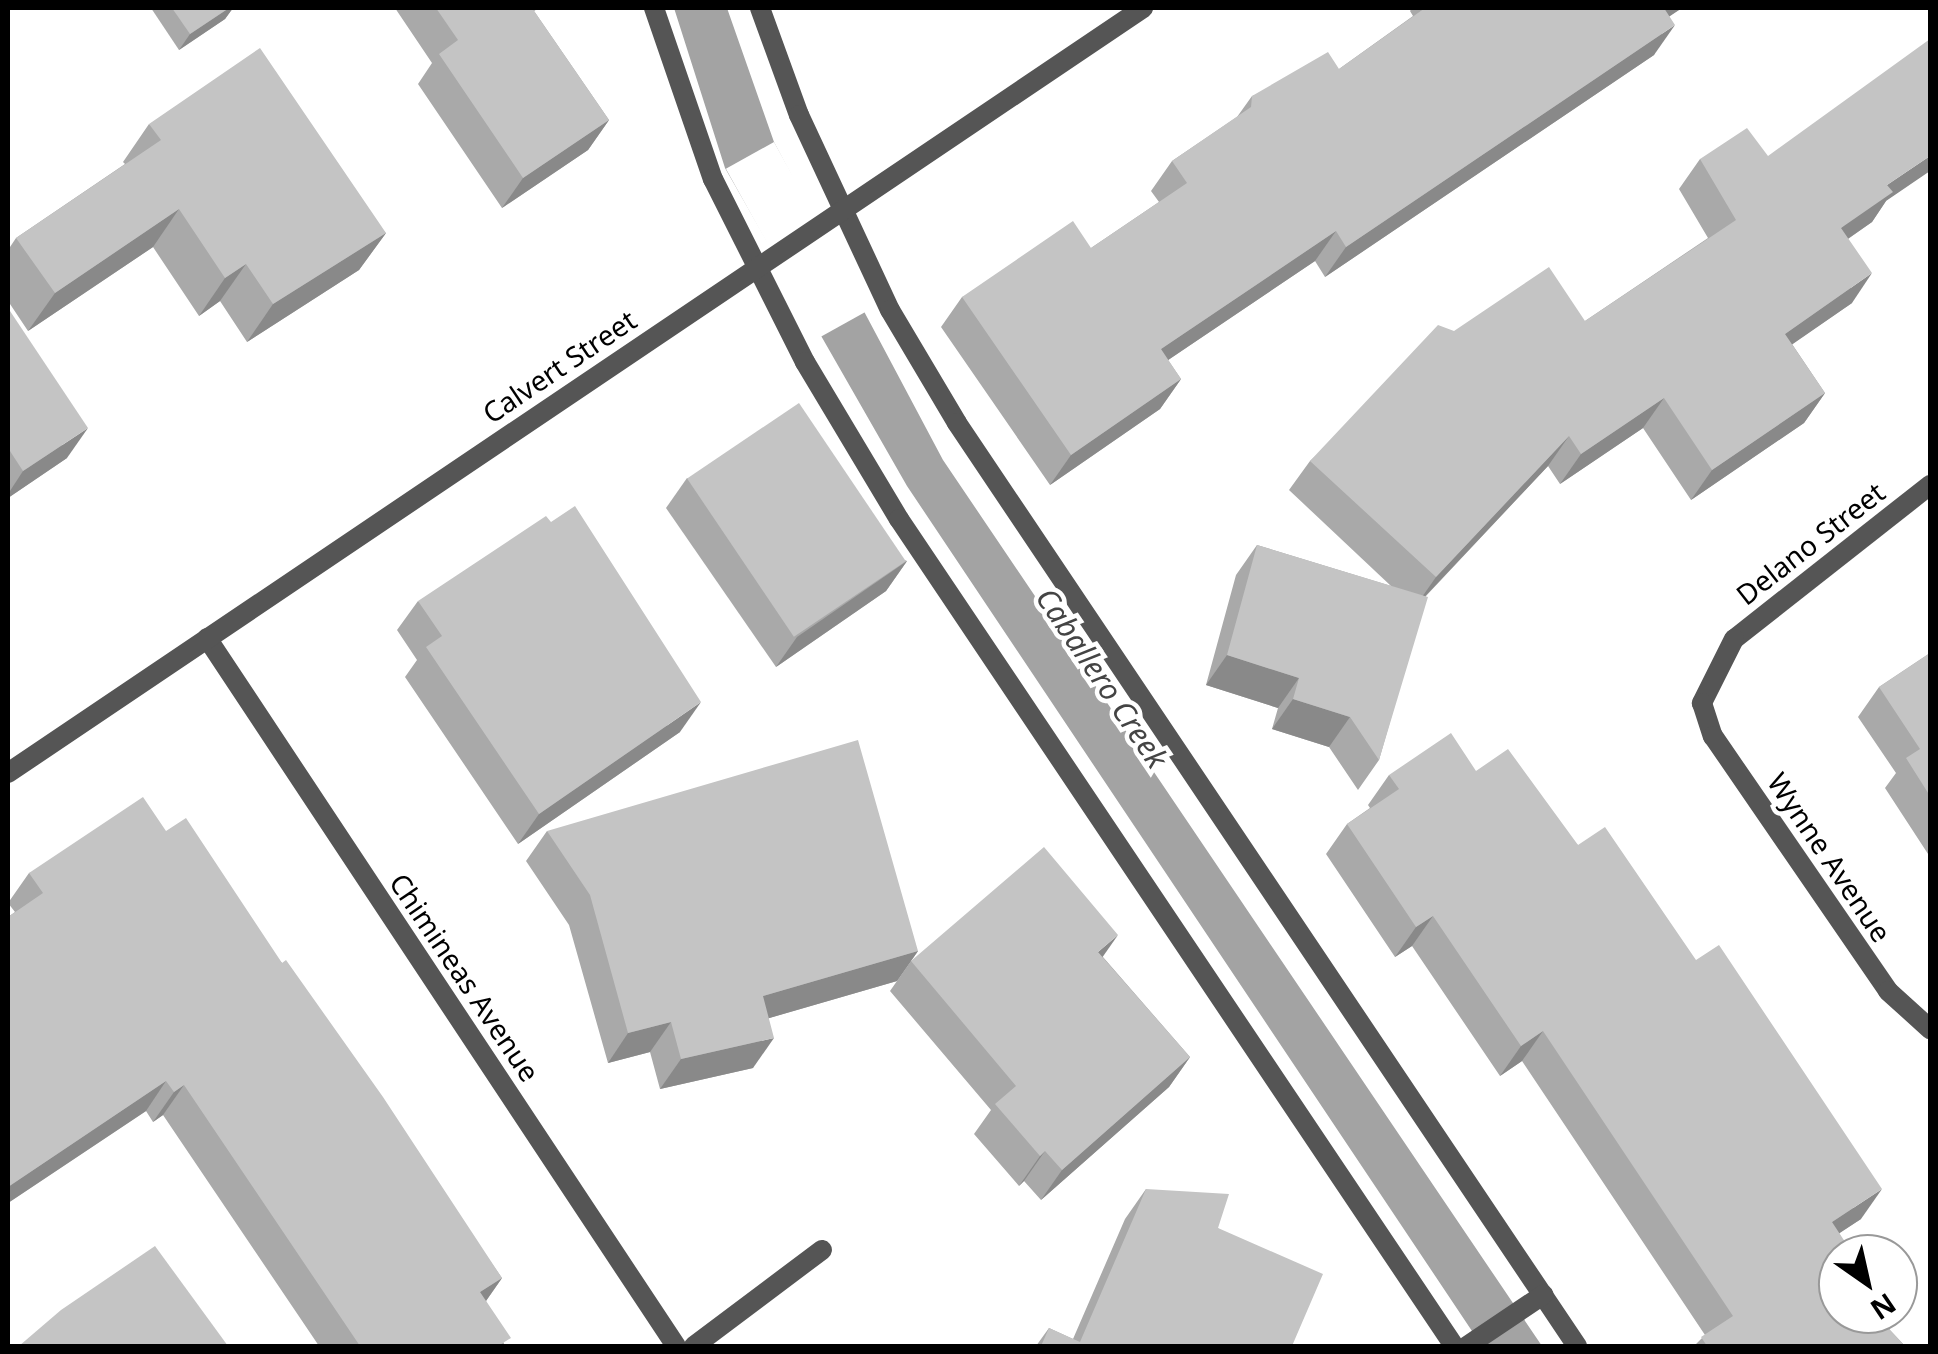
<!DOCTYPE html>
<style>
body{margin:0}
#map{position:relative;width:1938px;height:1354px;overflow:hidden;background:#fff;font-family:"Noto Sans",sans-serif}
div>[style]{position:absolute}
.water>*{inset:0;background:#a3a3a3}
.pier>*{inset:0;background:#fff;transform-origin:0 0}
.service>*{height:20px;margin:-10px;padding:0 10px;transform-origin:10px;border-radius:10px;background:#555}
.minor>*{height:20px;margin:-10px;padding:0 10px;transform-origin:10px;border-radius:10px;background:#555}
.wall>*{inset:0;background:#a9a9a9}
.shaded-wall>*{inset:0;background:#898989}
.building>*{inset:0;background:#c4c4c4;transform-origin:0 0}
span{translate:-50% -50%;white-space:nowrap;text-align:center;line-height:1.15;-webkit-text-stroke:9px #fff;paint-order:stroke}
.street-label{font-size:28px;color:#000}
.water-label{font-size:30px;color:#444;font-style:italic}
.frame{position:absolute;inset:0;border:10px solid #000;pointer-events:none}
.north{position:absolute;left:1818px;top:1234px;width:100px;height:100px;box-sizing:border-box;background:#fff;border:2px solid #999;border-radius:50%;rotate:146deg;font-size:28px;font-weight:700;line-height:40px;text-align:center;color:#000}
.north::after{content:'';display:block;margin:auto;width:35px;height:45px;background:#000;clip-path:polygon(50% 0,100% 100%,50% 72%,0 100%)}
</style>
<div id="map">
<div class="water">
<i style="clip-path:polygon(674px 8px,727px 8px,774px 142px,943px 460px,1542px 1346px,1482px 1346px,907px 486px,725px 168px)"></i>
</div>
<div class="pier">
<i style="left:774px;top:142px;width:193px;height:55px;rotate:61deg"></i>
</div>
<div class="service">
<i style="left:654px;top:8px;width:181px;rotate:71deg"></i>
<i style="left:713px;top:179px;width:205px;rotate:63.3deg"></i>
<i style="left:805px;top:362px;width:183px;rotate:59.1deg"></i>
<i style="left:899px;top:519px;width:996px;rotate:56.13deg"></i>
<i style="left:760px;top:8px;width:114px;rotate:70deg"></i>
<i style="left:799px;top:115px;width:215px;rotate:65deg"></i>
<i style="left:890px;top:310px;width:131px;rotate:59.3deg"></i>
<i style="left:957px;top:423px;width:1112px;rotate:56.11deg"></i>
<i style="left:1467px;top:1346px;width:92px;rotate:-33.9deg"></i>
</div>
<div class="minor">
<i style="left:1930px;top:485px;width:249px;rotate:141.8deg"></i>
<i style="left:1734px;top:639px;width:72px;rotate:116.6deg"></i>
<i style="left:1702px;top:703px;width:35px;rotate:72deg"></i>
<i style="left:1713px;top:736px;width:309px;rotate:55.5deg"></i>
<i style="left:1888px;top:991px;width:57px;rotate:42.1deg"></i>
<i style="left:207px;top:638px;width:849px;rotate:56.48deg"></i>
<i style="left:8px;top:773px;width:1369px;rotate:-33.98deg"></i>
<i style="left:694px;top:1346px;width:160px;rotate:-36.9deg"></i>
</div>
<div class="wall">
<i style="clip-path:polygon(151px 8px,233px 8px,225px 19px,179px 50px)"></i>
<i style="clip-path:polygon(395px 8px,539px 8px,534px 11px,609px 120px,588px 150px,502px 208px,418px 84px,432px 63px)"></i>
<i style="clip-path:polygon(1412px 8px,1682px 8px,1669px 16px,1654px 55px,1325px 277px,1315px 261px,1168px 360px,1181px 379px,1160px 409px,1050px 485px,941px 327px,962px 297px,1091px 248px,1159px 202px,1151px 191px,1172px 161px,1237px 117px,1252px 96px,1339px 69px,1413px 16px,1410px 11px)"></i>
<i style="clip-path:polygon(149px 124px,386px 233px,359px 270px,247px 342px,220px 301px,199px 316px,153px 247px,28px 331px,8px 301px,8px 250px,16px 238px,125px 164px,123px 162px)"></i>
<i style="clip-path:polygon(1768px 156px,1886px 201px,1872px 222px,1848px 239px,1852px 303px,1792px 344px,1825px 393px,1804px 423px,1691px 500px,1643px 428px,1560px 484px,1548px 466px,1426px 596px,1379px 760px,1358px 790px,1329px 747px,1272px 729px,1278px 708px,1206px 685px,1236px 575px,1257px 545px,1391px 586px,1289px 490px,1310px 461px,1454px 331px,1585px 321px,1708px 238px,1679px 189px,1700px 159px)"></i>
<i style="clip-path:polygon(8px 308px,67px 458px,8px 498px)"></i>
<i style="clip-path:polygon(687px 478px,907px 561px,886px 591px,776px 667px,666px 508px)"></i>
<i style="clip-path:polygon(418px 601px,680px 732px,518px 844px,405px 677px,417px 660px,397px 630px)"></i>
<i style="clip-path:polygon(1930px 653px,1930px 857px,1885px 788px,1896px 773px,1858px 717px,1879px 687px)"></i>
<i style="clip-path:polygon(1476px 771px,1578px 845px,1861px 1219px,1839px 1233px,1890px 1330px,1905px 1346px,1694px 1346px,1705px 1335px,1522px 1061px,1500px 1076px,1412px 946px,1395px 957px,1326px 854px,1347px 824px,1370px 808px,1368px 805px,1389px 775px)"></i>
<i style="clip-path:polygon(166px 831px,282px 963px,502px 1278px,486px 1301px,505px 1346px,319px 1346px,163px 1115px,153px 1122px,146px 1111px,8px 1203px,8px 917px,15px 912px,8px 903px,29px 873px)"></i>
<i style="clip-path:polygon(547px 831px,918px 951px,897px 981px,769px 1018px,753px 1068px,660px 1089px,650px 1052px,608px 1063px,569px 925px,526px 861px)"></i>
<i style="clip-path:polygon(1103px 957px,1190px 1057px,1169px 1087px,1041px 1200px,1024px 1181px,1019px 1186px,974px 1134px,991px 1110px,890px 991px,911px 961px)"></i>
<i style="clip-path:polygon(1146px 1189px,1218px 1228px,1292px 1346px,1036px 1346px,1049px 1328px,1073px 1339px,1125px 1219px)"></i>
</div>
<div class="shaded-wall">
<i style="clip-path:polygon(229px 8px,233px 8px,225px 19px,179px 50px,190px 34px)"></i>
<i style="clip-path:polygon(1661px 8px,1682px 8px,1642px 35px)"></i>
<i style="clip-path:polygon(1675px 25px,1654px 55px,1325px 277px,1346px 247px)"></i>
<i style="clip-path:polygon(609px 120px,588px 150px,502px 208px,523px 178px)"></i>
<i style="clip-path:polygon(1930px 156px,1930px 171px,1886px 201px,1872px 222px,1820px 258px,1841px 228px,1887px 185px)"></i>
<i style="clip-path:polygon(179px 209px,153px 247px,28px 331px,55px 293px)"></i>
<i style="clip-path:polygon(1336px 231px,1315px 261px,1140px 379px,1161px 349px)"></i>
<i style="clip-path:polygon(386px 233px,359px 270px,247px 342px,273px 304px)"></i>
<i style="clip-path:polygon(246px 264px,220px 301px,199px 316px,225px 278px)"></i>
<i style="clip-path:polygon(1872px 273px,1852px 303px,1764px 364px,1785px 334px)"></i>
<i style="clip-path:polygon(1181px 379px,1160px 409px,1050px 485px,1071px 455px)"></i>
<i style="clip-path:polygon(1825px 393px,1804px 423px,1691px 500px,1712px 470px)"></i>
<i style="clip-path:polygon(1664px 398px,1643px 428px,1560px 484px,1581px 454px)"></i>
<i style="clip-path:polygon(88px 428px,67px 458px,8px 498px,8px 494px,23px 471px)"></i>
<i style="clip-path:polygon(1569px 436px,1548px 466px,1415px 607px,1436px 577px)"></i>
<i style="clip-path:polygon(907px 561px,886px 591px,776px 667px,797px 637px)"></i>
<i style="clip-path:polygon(1227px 655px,1299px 678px,1278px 708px,1206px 685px)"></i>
<i style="clip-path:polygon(1293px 699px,1350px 717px,1329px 747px,1272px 729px)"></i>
<i style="clip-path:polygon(701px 702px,680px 732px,518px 844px,539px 814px)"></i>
<i style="clip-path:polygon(1433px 916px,1412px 946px,1395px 957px,1416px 927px)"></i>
<i style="clip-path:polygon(1118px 935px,1097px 965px,1098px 952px)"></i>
<i style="clip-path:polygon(918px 951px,897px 981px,742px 1026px,763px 996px)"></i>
<i style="clip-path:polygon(671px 1022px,650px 1052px,608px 1063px,628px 1033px)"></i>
<i style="clip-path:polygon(1543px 1031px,1522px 1061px,1500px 1076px,1521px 1046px)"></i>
<i style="clip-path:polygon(774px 1038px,753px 1068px,660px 1089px,681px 1059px)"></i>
<i style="clip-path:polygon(1190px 1057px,1169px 1087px,1041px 1200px,1062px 1170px)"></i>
<i style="clip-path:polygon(166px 1081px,146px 1111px,8px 1203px,8px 1187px)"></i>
<i style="clip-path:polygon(184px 1085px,163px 1115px,153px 1122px,174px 1092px)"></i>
<i style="clip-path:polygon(1045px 1151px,1024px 1181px,1019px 1186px,1040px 1156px)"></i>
<i style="clip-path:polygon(1882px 1189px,1861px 1219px,1811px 1252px,1832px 1222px)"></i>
<i style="clip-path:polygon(502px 1278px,481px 1308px,480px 1292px)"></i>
</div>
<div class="building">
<i style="clip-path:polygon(172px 8px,229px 8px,190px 34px)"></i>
<i style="clip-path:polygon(436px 8px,532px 8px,609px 120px,523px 178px,439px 54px,458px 40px)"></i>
<i style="clip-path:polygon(1425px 8px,1664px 8px,1675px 25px,1346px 247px,1336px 231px,1161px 349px,1181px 379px,1071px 455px,962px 297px,1073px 221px,1091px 248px,1187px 183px,1172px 161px,1251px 107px,1252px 96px,1328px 52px,1339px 69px)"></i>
<i style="clip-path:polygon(1930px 39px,1930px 156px,1887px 185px,1893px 192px,1841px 228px,1872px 273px,1785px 334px,1825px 393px,1712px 470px,1664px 398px,1581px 454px,1569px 436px,1436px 577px,1310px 461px,1438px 325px,1454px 331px,1549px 267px,1585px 321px,1736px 220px,1700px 159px,1747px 128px,1768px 156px)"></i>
<i style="clip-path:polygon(260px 48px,386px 233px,273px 304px,246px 264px,225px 278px,179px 209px,55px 293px,16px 238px,161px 140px,149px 124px)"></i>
<i style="clip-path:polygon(8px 308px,88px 428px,23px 471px,8px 448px)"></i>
<i style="left:799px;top:403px;width:191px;height:135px;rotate:56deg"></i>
<i style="clip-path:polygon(575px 506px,701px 702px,539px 814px,426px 647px,442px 636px,418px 601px,546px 516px,551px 522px)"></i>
<i style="clip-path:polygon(1257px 545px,1428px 597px,1379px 760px,1350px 717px,1293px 699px,1299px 678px,1227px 655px)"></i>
<i style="clip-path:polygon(1930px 653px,1930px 796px,1906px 758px,1920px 749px,1879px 687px)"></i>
<i style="clip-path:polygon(1451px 733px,1476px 771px,1508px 749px,1578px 845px,1605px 827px,1696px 960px,1719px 945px,1882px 1189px,1832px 1222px,1853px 1254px,1838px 1254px,1838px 1314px,1894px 1314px,1898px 1320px,1887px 1327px,1905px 1346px,1707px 1346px,1701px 1337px,1733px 1316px,1543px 1031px,1521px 1046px,1433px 916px,1416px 927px,1347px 824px,1399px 789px,1389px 775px)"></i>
<i style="clip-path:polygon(858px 740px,918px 951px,763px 996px,774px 1038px,681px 1059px,671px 1022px,628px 1033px,590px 895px,547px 831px)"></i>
<i style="clip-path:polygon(143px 797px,166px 831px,186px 818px,282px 963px,286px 960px,383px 1097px,502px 1278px,480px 1292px,511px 1338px,498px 1346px,360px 1346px,184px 1085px,174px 1092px,166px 1081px,8px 1187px,8px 917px,43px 893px,29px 873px)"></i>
<i style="clip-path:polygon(1044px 847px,1118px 935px,1098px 952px,1190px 1057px,1062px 1170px,1045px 1151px,1040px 1156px,995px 1104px,1016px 1086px,911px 961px)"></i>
<i style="clip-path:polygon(1146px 1189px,1229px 1194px,1218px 1228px,1323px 1274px,1292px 1346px,1041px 1346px,1049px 1328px,1080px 1342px)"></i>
<i style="clip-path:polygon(155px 1246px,228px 1346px,19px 1346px,61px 1310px)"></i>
</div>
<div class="street-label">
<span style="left:559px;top:366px;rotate:-34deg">Calvert Street</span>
<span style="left:1810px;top:543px;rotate:-38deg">Delano Street</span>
<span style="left:1830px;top:857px;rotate:56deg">Wynne Avenue</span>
<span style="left:465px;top:977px;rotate:56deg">Chimineas Avenue</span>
</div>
<div class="water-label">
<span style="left:1102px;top:678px;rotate:56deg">Caballero Creek</span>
</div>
<div class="frame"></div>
<div class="north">N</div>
</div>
